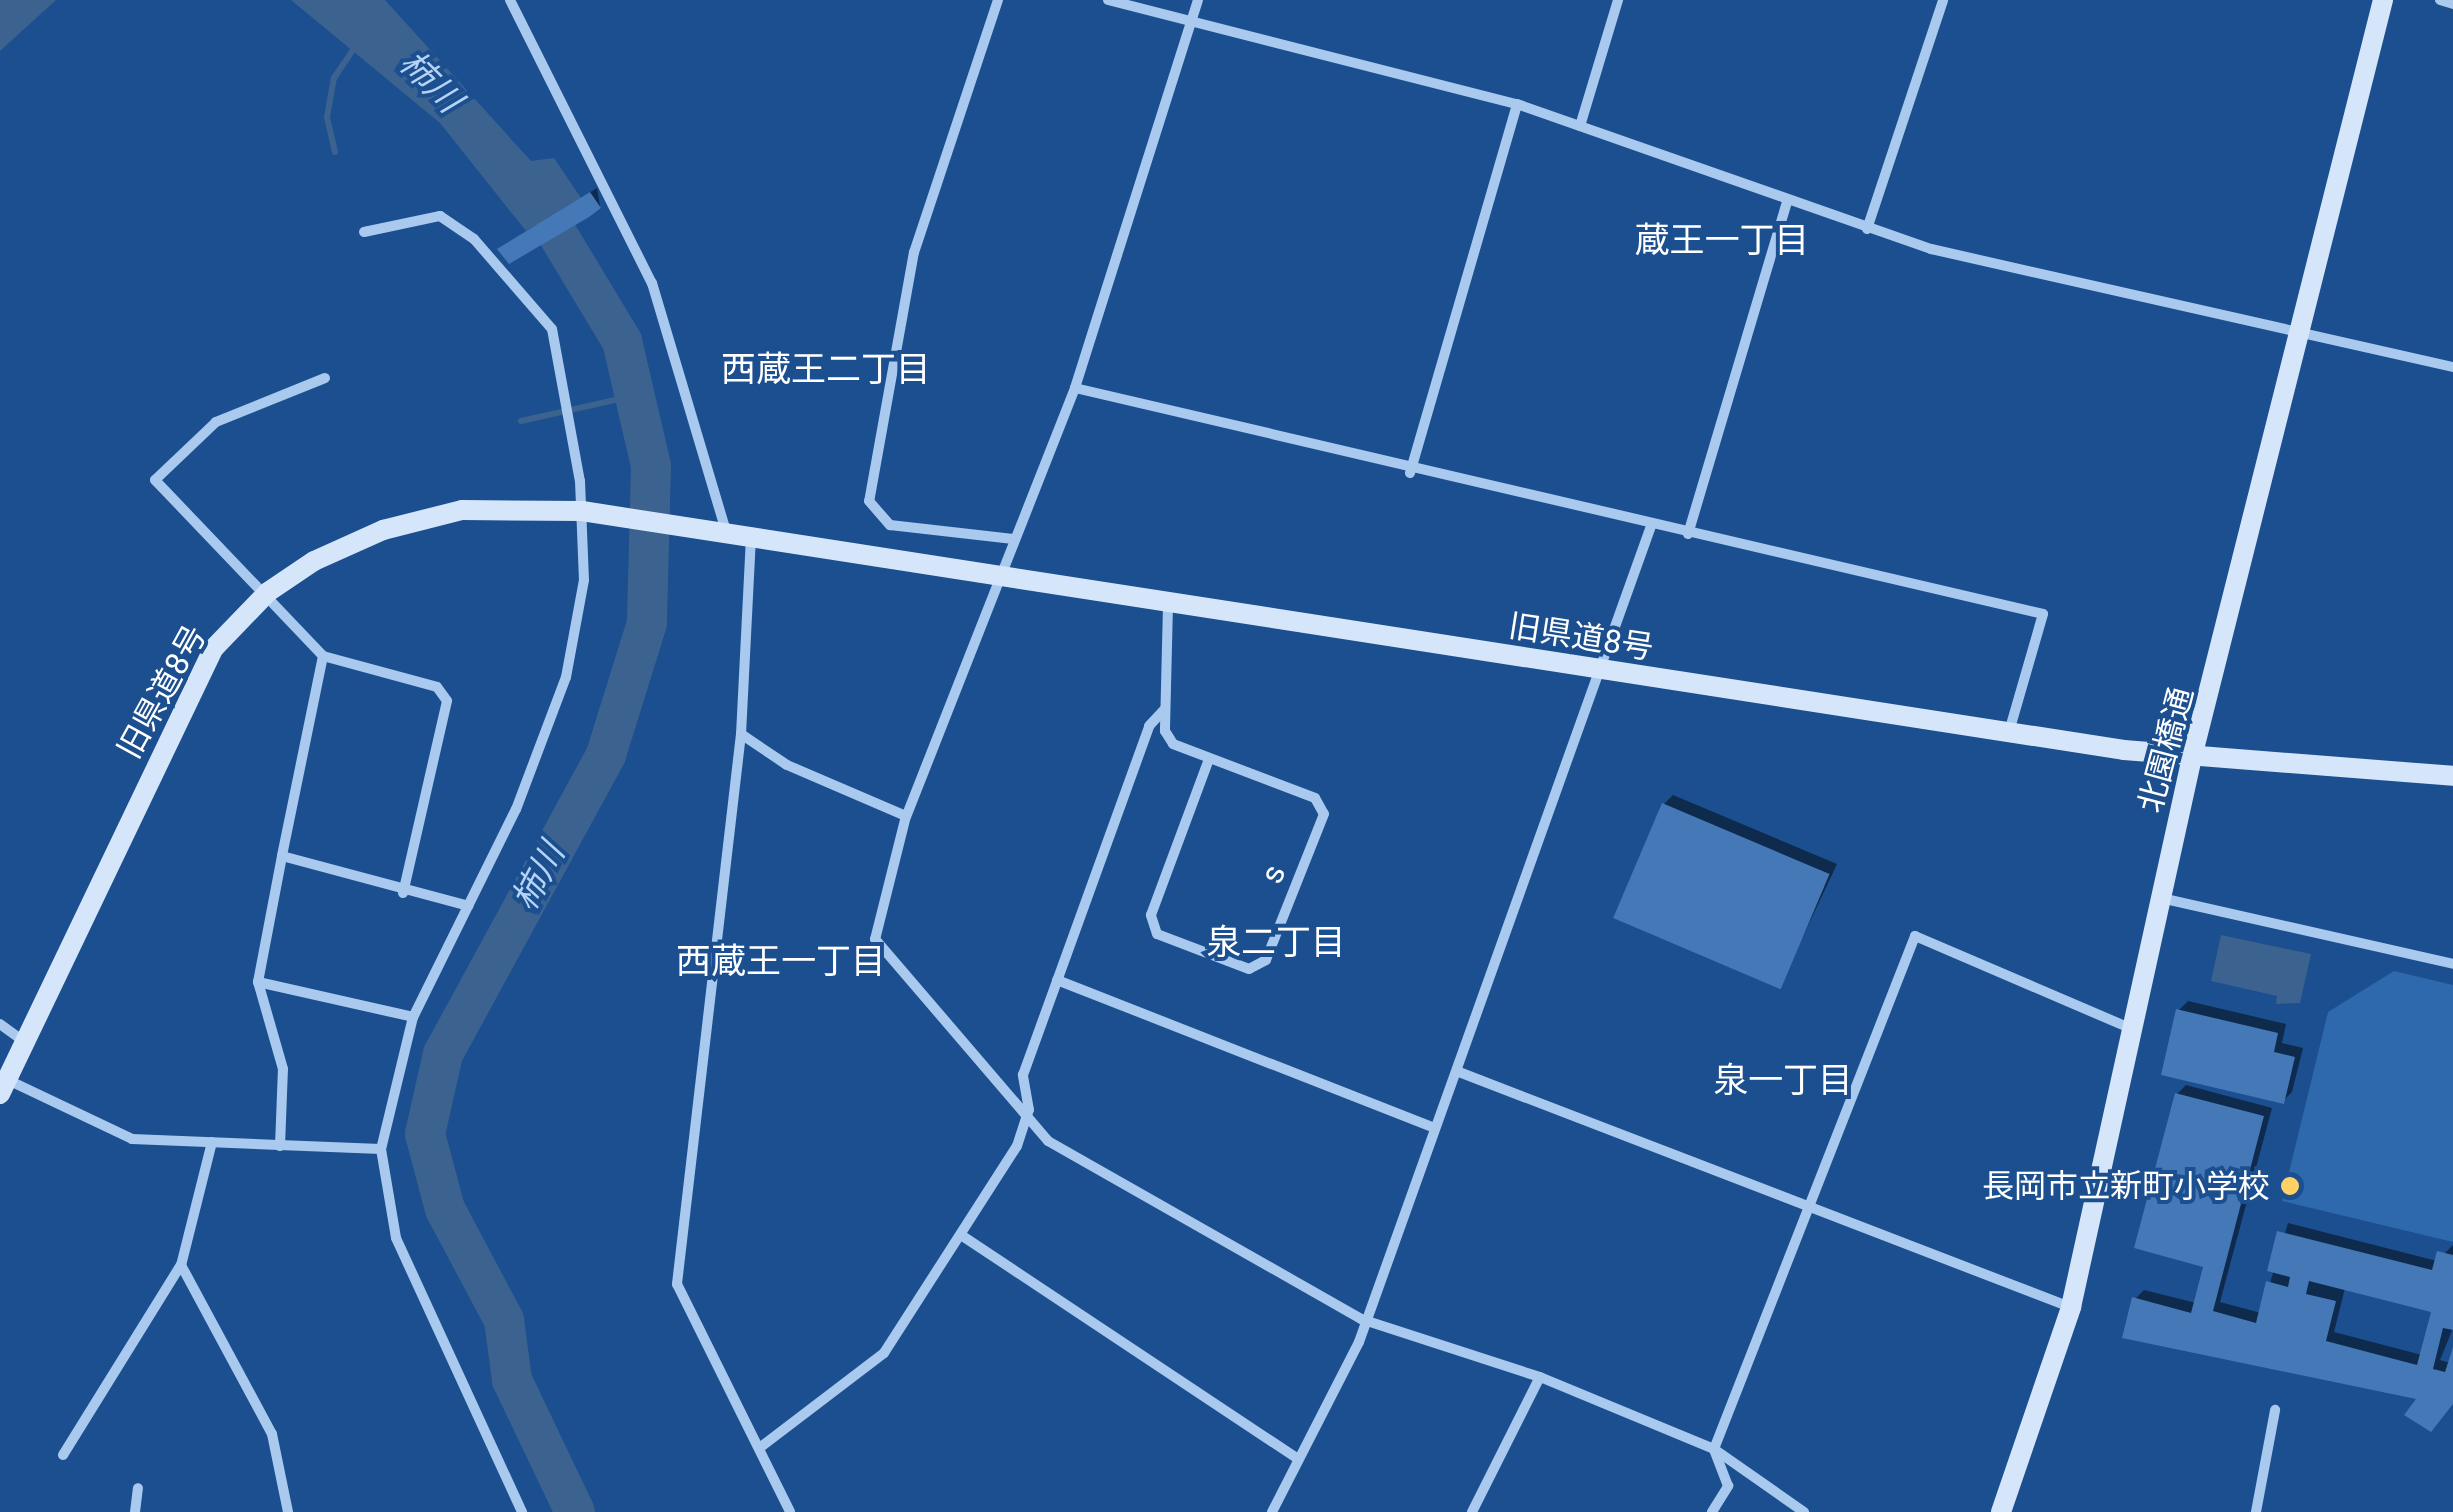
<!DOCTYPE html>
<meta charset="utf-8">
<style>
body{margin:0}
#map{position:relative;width:2453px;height:1512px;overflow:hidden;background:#1b4f8f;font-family:Roboto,"Noto Sans JP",sans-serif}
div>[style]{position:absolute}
.green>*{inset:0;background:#2e69ad}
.water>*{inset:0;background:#3c6290}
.shadow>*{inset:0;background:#0007}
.stream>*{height:6px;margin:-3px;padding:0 3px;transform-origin:3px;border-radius:3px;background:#3c6290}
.river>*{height:40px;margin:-20px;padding:0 20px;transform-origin:20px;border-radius:20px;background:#3c6290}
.building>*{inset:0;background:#4478b7;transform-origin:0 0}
.street>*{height:10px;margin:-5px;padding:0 5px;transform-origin:5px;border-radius:5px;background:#a9c9ee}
.secondary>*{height:20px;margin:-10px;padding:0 10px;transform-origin:10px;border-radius:10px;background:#d6e6fa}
.dots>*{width:28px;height:28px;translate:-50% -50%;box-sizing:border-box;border:5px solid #1b4f8f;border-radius:50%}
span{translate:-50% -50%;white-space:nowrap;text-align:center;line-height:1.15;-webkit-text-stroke:8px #1b4f8f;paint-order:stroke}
.street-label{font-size:32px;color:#fff}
.poi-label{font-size:32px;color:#fff}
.right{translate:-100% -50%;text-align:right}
.water-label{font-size:35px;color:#b5d3f5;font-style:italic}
.neighbourhood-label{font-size:35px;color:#fff}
</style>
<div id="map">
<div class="green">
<i style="clip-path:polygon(2394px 971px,2453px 985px,2453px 1242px,2282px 1201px,2328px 1012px)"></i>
</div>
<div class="water">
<i style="clip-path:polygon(0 0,56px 0,0 51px)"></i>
<i style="clip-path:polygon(291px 0,385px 0,531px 161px,554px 158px,581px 198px,526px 231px,440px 123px)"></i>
<i style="clip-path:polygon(2221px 935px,2311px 954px,2300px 1003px,2276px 1004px,2277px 996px,2211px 981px)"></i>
</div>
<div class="shadow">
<i style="clip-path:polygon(597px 188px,600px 206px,509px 261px,506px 244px)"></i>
<i style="clip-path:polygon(1673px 795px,1837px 864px,1782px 981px,1664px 804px)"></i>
<i style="clip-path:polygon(2188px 1001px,2286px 1024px,2282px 1043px,2303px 1048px,2292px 1092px,2283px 1101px,2179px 1010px)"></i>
<i style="clip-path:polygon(evenodd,2186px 1085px,2272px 1108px,2220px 1302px,2261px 1313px,2288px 1223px,2437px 1261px,2453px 1245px,2453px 1328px,2440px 1360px,2450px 1363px,2453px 1352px,2453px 1402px,2135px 1299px,2144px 1290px,2196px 1303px,2206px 1265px,2177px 1094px,2186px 1085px,2345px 1288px,2434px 1311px,2422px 1355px,2334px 1332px,2345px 1288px)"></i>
</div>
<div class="stream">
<i style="left:335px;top:152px;width:36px;rotate:-103deg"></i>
<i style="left:327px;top:117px;width:40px;rotate:-80deg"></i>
<i style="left:334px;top:78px;width:37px;rotate:-56deg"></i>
<i style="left:521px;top:421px;width:115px;rotate:-12.6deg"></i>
</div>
<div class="river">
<i style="left:555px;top:230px;width:130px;rotate:58.9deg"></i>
<i style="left:622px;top:341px;width:128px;rotate:76.9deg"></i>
<i style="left:651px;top:466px;width:157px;rotate:91.5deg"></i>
<i style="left:647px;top:623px;width:138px;rotate:107.3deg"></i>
<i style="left:606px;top:755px;width:341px;rotate:118.6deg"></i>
<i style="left:443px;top:1054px;width:82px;rotate:102.7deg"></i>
<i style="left:425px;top:1134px;width:78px;rotate:75.1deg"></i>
<i style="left:445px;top:1209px;width:126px;rotate:62deg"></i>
<i style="left:504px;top:1320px;width:61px;rotate:82.4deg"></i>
<i style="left:512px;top:1380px;width:146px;rotate:64.5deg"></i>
</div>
<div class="building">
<i style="clip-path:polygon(590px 192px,601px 208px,589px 217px,509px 264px,497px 249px)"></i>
<i style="left:1662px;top:803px;width:182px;height:125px;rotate:23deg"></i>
<i style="clip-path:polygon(2176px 1009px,2278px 1033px,2274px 1052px,2295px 1057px,2284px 1104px,2161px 1075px)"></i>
<i style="clip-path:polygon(evenodd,2175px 1093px,2264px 1116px,2213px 1311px,2256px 1323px,2266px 1281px,2288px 1287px,2290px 1277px,2267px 1271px,2277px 1231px,2432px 1270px,2437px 1251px,2453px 1255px,2453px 1330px,2443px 1328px,2433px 1369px,2445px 1372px,2453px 1347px,2453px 1404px,2431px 1432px,2404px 1415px,2416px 1399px,2122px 1338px,2132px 1297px,2191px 1313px,2203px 1267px,2134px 1248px,2175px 1093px,2309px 1281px,2431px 1312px,2417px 1365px,2326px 1341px,2336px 1301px,2306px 1294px,2309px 1281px)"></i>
</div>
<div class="street">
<i style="left:510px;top:0;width:317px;rotate:63.4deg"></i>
<i style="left:652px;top:283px;width:260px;rotate:73.4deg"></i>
<i style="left:998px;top:0;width:266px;rotate:108.4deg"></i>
<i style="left:914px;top:252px;width:253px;rotate:100.2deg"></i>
<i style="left:869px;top:501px;width:32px;rotate:49deg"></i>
<i style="left:890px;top:525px;width:124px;rotate:6.5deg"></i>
<i style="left:1108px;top:0;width:422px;rotate:14.3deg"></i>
<i style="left:1517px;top:104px;width:439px;rotate:19.3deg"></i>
<i style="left:1931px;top:249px;width:535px;rotate:12.74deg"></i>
<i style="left:1198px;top:0;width:407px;rotate:107.6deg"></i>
<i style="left:1075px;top:388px;width:460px;rotate:111.5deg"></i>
<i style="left:906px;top:816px;width:127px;rotate:104.1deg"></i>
<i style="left:875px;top:939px;width:266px;rotate:49.4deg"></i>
<i style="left:1048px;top:1141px;width:360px;rotate:29.6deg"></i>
<i style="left:1361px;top:1319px;width:188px;rotate:18deg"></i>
<i style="left:1540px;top:1377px;width:188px;rotate:22.5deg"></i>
<i style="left:1714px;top:1449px;width:110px;rotate:35deg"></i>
<i style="left:2440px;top:0;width:14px;rotate:17deg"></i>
<i style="left:1580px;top:126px;width:132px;rotate:-73.2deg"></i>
<i style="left:1867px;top:229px;width:241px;rotate:-71.6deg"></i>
<i style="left:364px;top:232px;width:78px;rotate:-11.9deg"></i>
<i style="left:440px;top:216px;width:41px;rotate:34.1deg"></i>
<i style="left:474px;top:239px;width:119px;rotate:49.1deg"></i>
<i style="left:552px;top:329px;width:155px;rotate:79.6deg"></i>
<i style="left:580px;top:481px;width:99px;rotate:87.7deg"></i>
<i style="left:584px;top:580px;width:99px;rotate:100.5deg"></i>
<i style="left:566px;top:677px;width:141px;rotate:110.7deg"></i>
<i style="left:516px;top:809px;width:232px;rotate:116.3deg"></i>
<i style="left:413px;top:1017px;width:136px;rotate:103.6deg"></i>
<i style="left:381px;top:1149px;width:90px;rotate:80.4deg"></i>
<i style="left:396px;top:1238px;width:302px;rotate:65.3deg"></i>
<i style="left:325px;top:378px;width:118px;rotate:158deg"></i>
<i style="left:216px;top:422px;width:84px;rotate:136.4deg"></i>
<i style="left:155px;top:480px;width:243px;rotate:46.3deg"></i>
<i style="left:323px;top:656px;width:118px;rotate:15.2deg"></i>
<i style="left:437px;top:687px;width:17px;rotate:54deg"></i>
<i style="left:447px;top:701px;width:197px;rotate:102.9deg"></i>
<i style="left:1075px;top:388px;width:994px;rotate:13.14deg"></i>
<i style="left:2043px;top:614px;width:123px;rotate:106.1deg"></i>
<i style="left:1410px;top:473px;width:384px;rotate:-73.8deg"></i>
<i style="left:1688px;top:534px;width:347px;rotate:-73.4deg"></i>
<i style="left:751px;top:537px;width:197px;rotate:92.9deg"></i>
<i style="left:741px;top:734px;width:554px;rotate:96.64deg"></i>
<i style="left:677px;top:1284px;width:254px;rotate:63.6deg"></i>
<i style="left:1168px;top:605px;width:126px;rotate:91.4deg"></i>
<i style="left:1165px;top:731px;width:15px;rotate:58deg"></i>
<i style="left:1173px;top:744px;width:152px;rotate:20.8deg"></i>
<i style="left:1315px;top:798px;width:18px;rotate:61deg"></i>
<i style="left:1324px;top:814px;width:157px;rotate:111.7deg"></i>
<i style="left:1266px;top:960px;width:19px;rotate:152deg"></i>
<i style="left:1249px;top:969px;width:98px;rotate:-159.2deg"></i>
<i style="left:1157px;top:934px;width:20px;rotate:-108deg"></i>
<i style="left:1151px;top:915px;width:166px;rotate:-69.6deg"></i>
<i style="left:323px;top:656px;width:204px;rotate:101.6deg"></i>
<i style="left:282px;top:856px;width:193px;rotate:15deg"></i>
<i style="left:741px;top:734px;width:55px;rotate:34deg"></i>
<i style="left:787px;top:765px;width:129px;rotate:23.2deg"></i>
<i style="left:2161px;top:898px;width:299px;rotate:12.7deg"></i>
<i style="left:1057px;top:980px;width:406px;rotate:21.4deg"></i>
<i style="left:258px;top:982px;width:159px;rotate:12.7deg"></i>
<i style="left:0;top:1024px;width:31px;rotate:36deg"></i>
<i style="left:1459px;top:1072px;width:655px;rotate:21.04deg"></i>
<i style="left:8px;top:1080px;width:137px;rotate:25.4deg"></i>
<i style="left:132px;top:1139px;width:249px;rotate:2.3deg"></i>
<i style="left:212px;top:1142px;width:127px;rotate:104.1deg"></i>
<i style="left:181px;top:1265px;width:192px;rotate:61.7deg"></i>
<i style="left:272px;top:1434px;width:80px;rotate:78.4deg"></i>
<i style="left:280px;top:1146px;width:77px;rotate:-87.8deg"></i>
<i style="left:283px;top:1069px;width:91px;rotate:-106deg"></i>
<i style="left:258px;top:982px;width:128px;rotate:-79.2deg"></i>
<i style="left:964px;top:1237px;width:401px;rotate:33.6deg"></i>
<i style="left:762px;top:1446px;width:153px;rotate:-37.3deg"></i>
<i style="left:884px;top:1353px;width:246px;rotate:-57.3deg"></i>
<i style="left:1017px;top:1146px;width:38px;rotate:-72deg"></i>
<i style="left:1029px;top:1110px;width:36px;rotate:-100deg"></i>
<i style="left:1023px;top:1075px;width:371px;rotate:-70.1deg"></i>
<i style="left:1149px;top:726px;width:23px;rotate:-47deg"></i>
<i style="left:63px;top:1455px;width:224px;rotate:-58.2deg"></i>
<i style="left:135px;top:1512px;width:24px;rotate:-83deg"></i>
<i style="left:1272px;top:1512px;width:191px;rotate:-62.9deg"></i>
<i style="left:1359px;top:1342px;width:867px;rotate:-70.31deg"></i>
<i style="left:1472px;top:1512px;width:151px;rotate:-63.3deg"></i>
<i style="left:1712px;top:1512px;width:31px;rotate:-58deg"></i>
<i style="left:1728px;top:1486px;width:40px;rotate:-111deg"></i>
<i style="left:1714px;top:1449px;width:551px;rotate:-68.6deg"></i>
<i style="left:1915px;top:936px;width:238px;rotate:23.2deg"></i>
<i style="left:2256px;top:1512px;width:104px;rotate:-79.4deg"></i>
</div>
<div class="secondary">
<i style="left:0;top:1094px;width:493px;rotate:-64.4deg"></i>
<i style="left:213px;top:649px;width:79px;rotate:-46deg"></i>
<i style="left:268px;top:592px;width:55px;rotate:-34deg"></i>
<i style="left:314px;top:561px;width:76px;rotate:-24.2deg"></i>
<i style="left:383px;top:530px;width:81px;rotate:-14.2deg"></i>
<i style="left:462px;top:510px;width:120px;rotate:0.5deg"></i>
<i style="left:582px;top:511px;width:1560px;rotate:8.81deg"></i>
<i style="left:2124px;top:750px;width:330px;rotate:4.5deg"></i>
<i style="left:2001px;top:1512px;width:217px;rotate:-71.1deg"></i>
<i style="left:2071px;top:1307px;width:563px;rotate:-77.59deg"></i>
<i style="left:2192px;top:757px;width:781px;rotate:-75.84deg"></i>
</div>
<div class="dots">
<i style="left:2290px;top:1186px;background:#ffd166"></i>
</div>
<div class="street-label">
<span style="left:1581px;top:637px;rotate:9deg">旧県道8号</span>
<span style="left:162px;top:692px;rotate:-61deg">旧県道8号</span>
<span style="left:2166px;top:750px;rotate:-75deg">北園橋通</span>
<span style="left:1273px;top:874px;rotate:-68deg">s</span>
</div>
<div class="poi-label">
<span class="right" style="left:2270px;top:1186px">長岡市立新町小学校</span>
</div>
<div class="water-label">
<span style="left:430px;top:82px;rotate:45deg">柿川</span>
<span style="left:539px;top:877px;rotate:-62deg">柿川</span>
</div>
<div class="neighbourhood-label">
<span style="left:1722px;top:241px">蔵王一丁目</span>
<span style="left:826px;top:370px">西蔵王二丁目</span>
<span style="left:1276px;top:943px">泉二丁目</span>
<span style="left:781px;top:962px">西蔵王一丁目</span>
<span style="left:1783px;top:1081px">泉一丁目</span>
</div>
</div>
